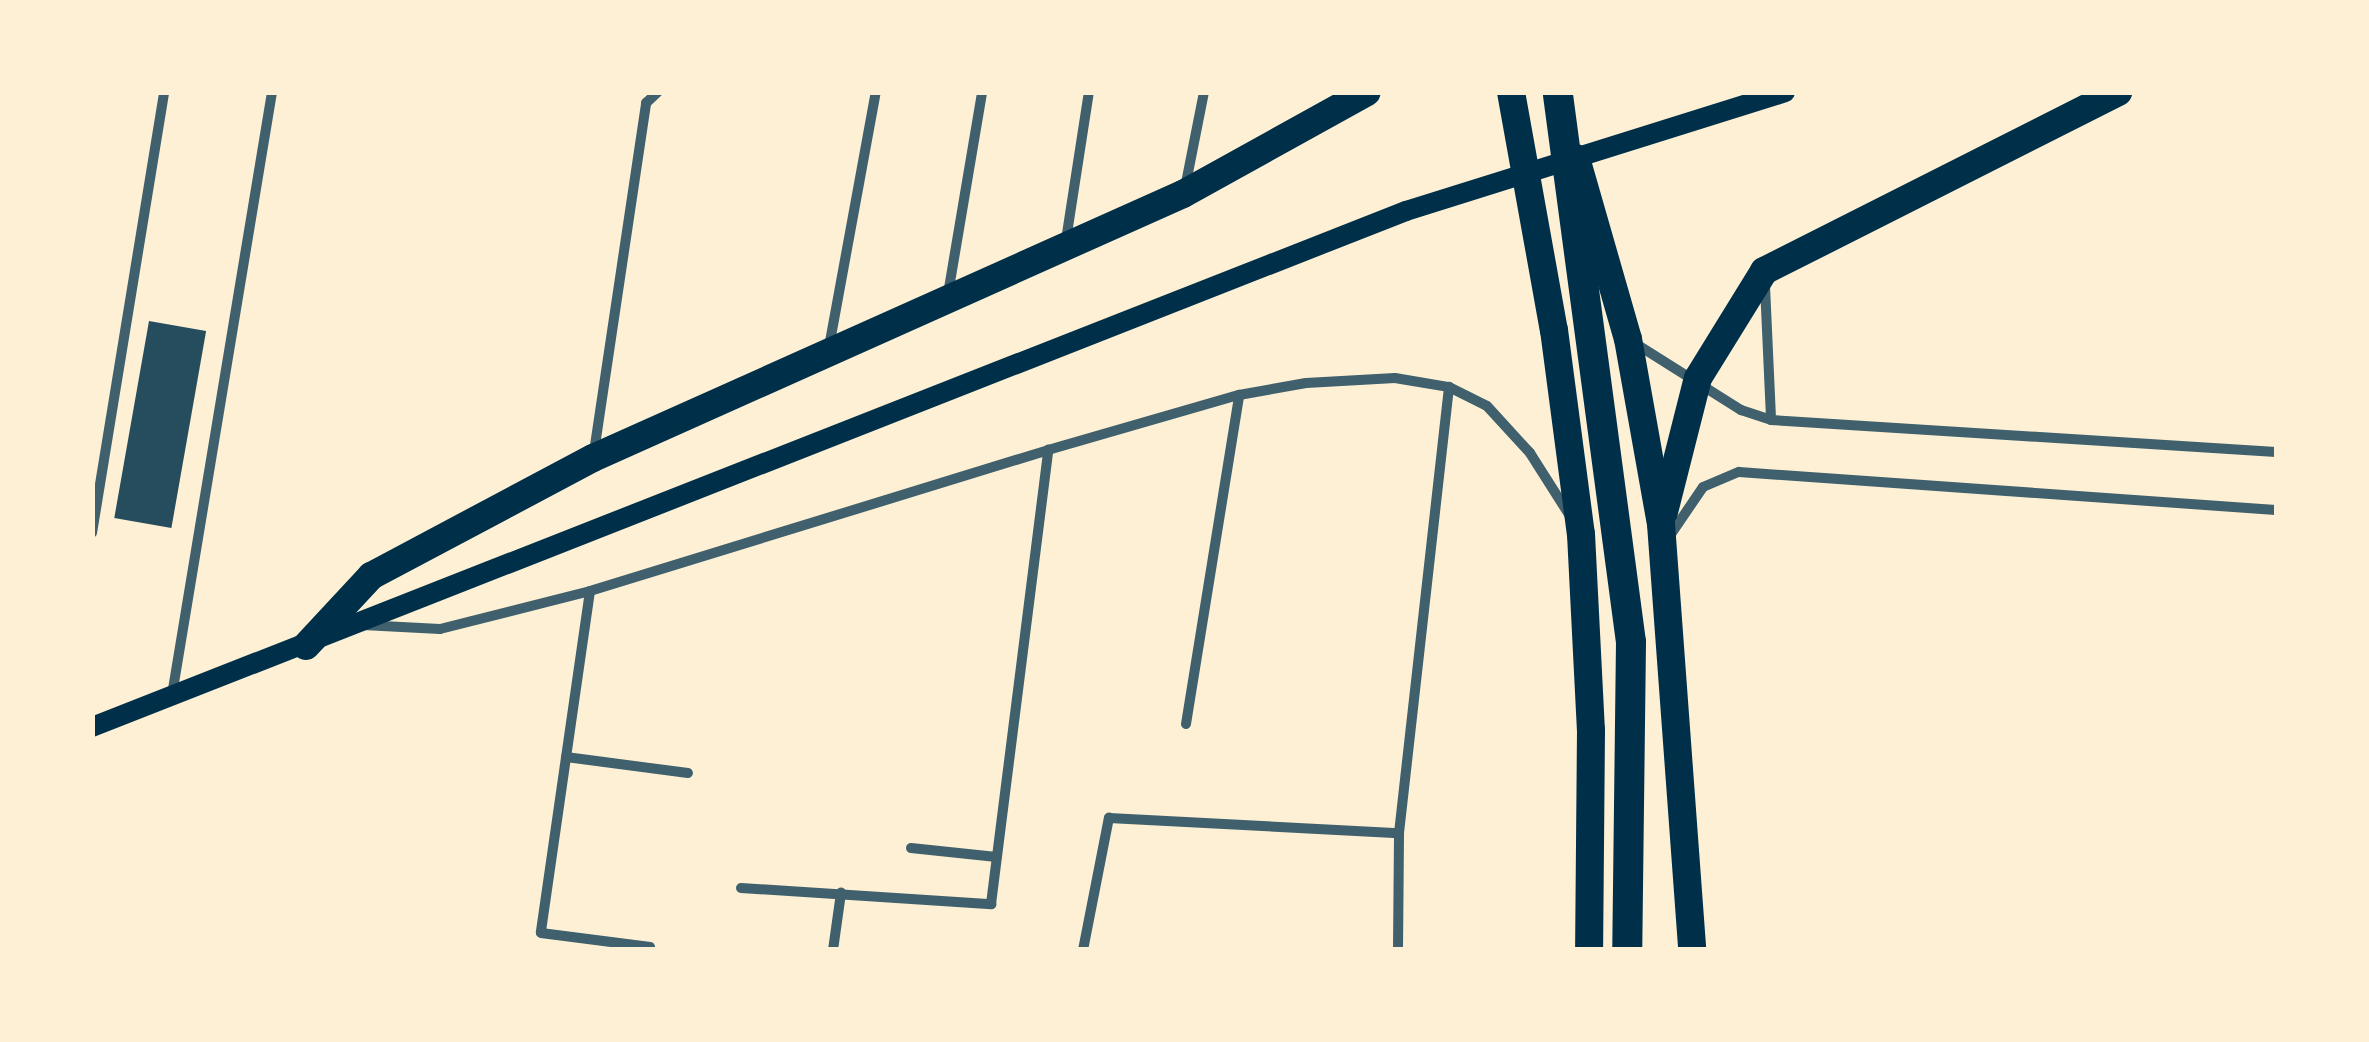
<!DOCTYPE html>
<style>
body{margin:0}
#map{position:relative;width:2369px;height:1042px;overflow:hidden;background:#fdf0d5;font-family:"Public Sans",sans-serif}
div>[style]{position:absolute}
.building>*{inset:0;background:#264d5e;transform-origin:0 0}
.minor>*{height:10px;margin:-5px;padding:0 5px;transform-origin:5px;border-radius:5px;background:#3f606c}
.secondary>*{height:20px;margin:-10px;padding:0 10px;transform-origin:10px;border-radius:10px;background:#003049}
.trunk>*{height:28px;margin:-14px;padding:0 14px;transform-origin:14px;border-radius:14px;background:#003049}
.motorway>*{height:30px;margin:-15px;padding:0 15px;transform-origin:15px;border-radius:15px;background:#003049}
span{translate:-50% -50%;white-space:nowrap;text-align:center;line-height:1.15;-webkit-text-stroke:10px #fdf0d5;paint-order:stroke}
.frame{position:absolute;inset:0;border:95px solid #fdf0d5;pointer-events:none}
</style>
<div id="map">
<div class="building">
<i style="left:149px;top:321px;width:58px;height:200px;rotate:10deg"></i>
</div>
<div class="minor">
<i style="left:1185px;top:188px;width:98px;rotate:-78.8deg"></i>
<i style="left:1066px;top:240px;width:150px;rotate:-81.2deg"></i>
<i style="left:1765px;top:286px;width:134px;rotate:87.4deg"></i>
<i style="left:948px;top:294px;width:205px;rotate:-80.4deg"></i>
<i style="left:1633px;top:342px;width:128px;rotate:32.2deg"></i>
<i style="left:1741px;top:410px;width:32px;rotate:18deg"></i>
<i style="left:1771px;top:420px;width:506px;rotate:3.63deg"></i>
<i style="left:829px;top:347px;width:259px;rotate:-79.6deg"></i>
<i style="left:594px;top:452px;width:353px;rotate:-81.5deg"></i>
<i style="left:646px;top:103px;width:16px;rotate:-43deg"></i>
<i style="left:92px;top:533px;width:447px;rotate:-80.7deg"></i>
<i style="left:1667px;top:540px;width:64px;rotate:-55.8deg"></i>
<i style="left:1703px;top:487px;width:39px;rotate:-23deg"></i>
<i style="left:1739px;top:472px;width:538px;rotate:4.05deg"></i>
<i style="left:590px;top:591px;width:345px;rotate:98.2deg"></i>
<i style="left:541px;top:933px;width:110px;rotate:7.3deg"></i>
<i style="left:363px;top:625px;width:77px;rotate:3deg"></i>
<i style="left:440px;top:629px;width:155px;rotate:-14.2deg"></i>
<i style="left:590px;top:591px;width:479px;rotate:-17.1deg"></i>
<i style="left:1048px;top:450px;width:199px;rotate:-16.1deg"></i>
<i style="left:1239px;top:395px;width:68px;rotate:-10.2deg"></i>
<i style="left:1306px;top:383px;width:89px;rotate:-3.2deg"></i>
<i style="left:1395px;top:378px;width:55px;rotate:9.5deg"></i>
<i style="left:1449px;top:387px;width:42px;rotate:26.6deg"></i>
<i style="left:1487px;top:406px;width:64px;rotate:47.5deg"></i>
<i style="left:1530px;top:453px;width:75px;rotate:57.6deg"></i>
<i style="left:172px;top:695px;width:611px;rotate:-80.58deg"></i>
<i style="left:1186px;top:724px;width:333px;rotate:-80.8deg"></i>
<i style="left:566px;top:757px;width:123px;rotate:7.5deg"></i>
<i style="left:911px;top:848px;width:86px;rotate:6deg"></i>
<i style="left:741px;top:888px;width:251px;rotate:3.7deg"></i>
<i style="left:991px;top:904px;width:458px;rotate:-82.8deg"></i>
<i style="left:833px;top:950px;width:58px;rotate:-82deg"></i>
<i style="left:1083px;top:950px;width:135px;rotate:-78.9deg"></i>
<i style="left:1109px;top:818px;width:290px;rotate:3deg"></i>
<i style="left:1398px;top:950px;width:117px;rotate:-89.5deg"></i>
<i style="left:1399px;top:833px;width:449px;rotate:-83.6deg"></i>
</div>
<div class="secondary">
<i style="left:92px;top:727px;width:1412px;rotate:-21.44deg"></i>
<i style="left:1406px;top:211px;width:397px;rotate:-17.4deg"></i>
</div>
<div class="trunk">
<i style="left:1511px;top:92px;width:242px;rotate:79.8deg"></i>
<i style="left:1554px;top:330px;width:206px;rotate:82.5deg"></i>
<i style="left:1581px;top:534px;width:196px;rotate:87.1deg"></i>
<i style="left:1591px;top:730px;width:220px;rotate:90.5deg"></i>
<i style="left:1576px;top:158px;width:188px;rotate:74deg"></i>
<i style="left:1628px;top:339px;width:188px;rotate:79.9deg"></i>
<i style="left:1661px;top:524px;width:427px;rotate:85.8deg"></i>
<i style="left:1664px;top:512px;width:138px;rotate:-75.8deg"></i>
<i style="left:1698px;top:378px;width:126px;rotate:-58.3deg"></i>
<i style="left:1764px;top:271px;width:397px;rotate:-26.8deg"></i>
<i style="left:306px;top:646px;width:96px;rotate:-47.1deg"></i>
<i style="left:371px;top:576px;width:251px;rotate:-28deg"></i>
<i style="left:593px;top:458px;width:646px;rotate:-24.11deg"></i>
<i style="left:1183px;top:194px;width:210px;rotate:-29deg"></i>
</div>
<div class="motorway">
<i style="left:1558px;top:95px;width:552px;rotate:82.4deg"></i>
<i style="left:1631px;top:642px;width:308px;rotate:90.7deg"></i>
</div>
<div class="frame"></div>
</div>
